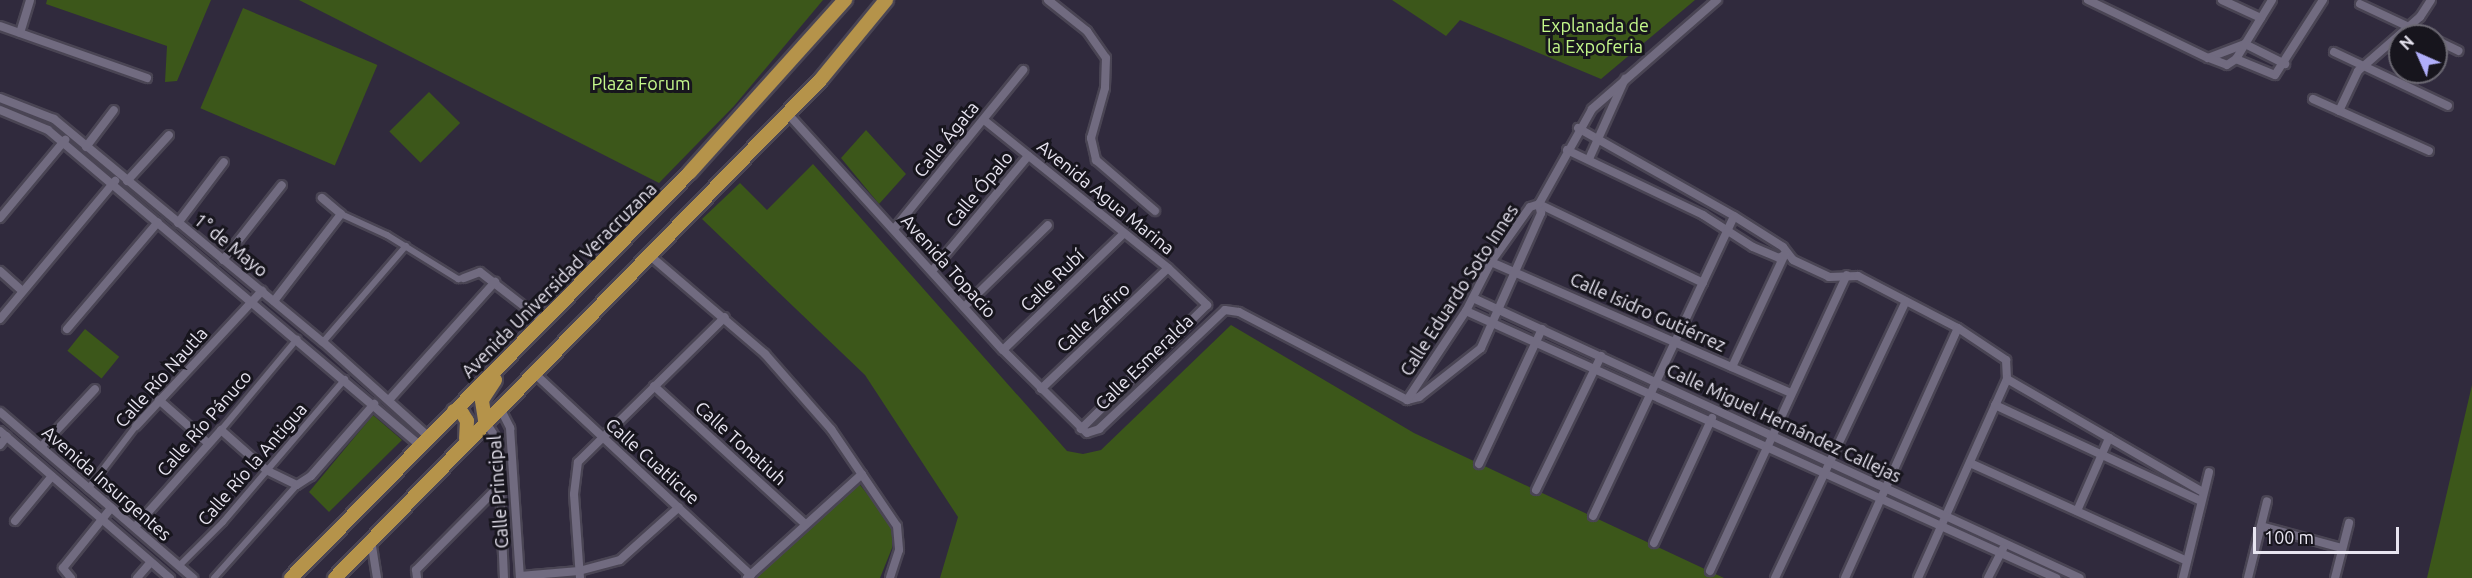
<!DOCTYPE html>
<meta charset="utf-8">
<style>
body{margin:0}
#map{position:relative;width:2472px;height:578px;overflow:hidden;background:#302a3d;font-family:Ubuntu,sans-serif}
div>[style]{position:absolute}
.green>*{inset:0;background:#3c571a;transform-origin:0 0}
.roads{filter:drop-shadow(2px 0 #4a4554) drop-shadow(-2px 0 #4a4554) drop-shadow(0 2px #4a4554) drop-shadow(0 -2px #4a4554)}
.pedestrian>*{height:6px;margin:-3px;padding:0 3px;transform-origin:3px;border-radius:3px;background:#716b80}
.minor>*{height:8px;margin:-4px;padding:0 4px;transform-origin:4px;border-radius:4px;background:#716b80}
.primary>*{height:14px;margin:-7px;padding:0 7px;transform-origin:7px;border-radius:7px;background:#b5934a}
span{translate:-50% -50%;white-space:nowrap;text-align:center;line-height:1.15;-webkit-text-stroke:6px #17151d;paint-order:stroke}
.park-label{font-size:18px;color:#c4f88b}
.street-label{font-size:18px;color:#e8e5f1}
.north{position:absolute;left:2388px;top:24px;width:60px;height:60px;box-sizing:border-box;background:#17151d;border:2px solid #6b6872;border-radius:50%;rotate:315deg;font-size:16px;font-weight:700;line-height:24px;text-align:center;color:#e8e5f1}
.north::after{content:'';display:block;margin:auto;width:21px;height:27px;background:#b0aefa;clip-path:polygon(50% 0,100% 100%,50% 72%,0 100%)}
.scale{position:absolute;left:2253px;top:527px;width:146px;height:27px;box-sizing:border-box;border:3px solid #e8e5f1;border-top:0;padding-left:8px;font-size:18px;line-height:21px;white-space:nowrap;color:#e8e5f1;-webkit-text-stroke:4px #17151d;paint-order:stroke}
</style>
<div id="map">
<div class="green">
<i style="clip-path:polygon(47px 0,211px 0,177px 81px,165px 82px,167px 46px,46px 4px)"></i>
<i style="clip-path:polygon(299px 0,823px 0,734px 106px,659px 183px)"></i>
<i style="clip-path:polygon(1392px 0,1695px 0,1601px 79px,1460px 20px,1446px 36px)"></i>
<i style="left:243px;top:8px;width:146px;height:109px;rotate:23deg"></i>
<i style="left:429px;top:92px;width:44px;height:56px;rotate:45deg"></i>
<i style="clip-path:polygon(866px 130px,906px 174px,879px 204px,841px 158px)"></i>
<i style="clip-path:polygon(813px 164px,1067px 451px,1083px 454px,1101px 450px,1231px 325px,1414px 433px,1724px 578px,940px 578px,958px 517px,865px 375px,702px 219px,740px 183px,767px 210px)"></i>
<i style="left:85px;top:329px;width:44px;height:28px;rotate:39deg"></i>
<i style="clip-path:polygon(2472px 385px,2472px 578px,2427px 578px)"></i>
<i style="clip-path:polygon(373px 415px,402px 440px,329px 512px,309px 492px)"></i>
<i style="clip-path:polygon(857px 481px,892px 525px,892px 548px,880px 578px,754px 578px)"></i>
</div>
<div class="roads">
<div class="pedestrian">
<i style="left:341px;top:214px;width:51px;rotate:24.5deg"></i>
<i style="left:387px;top:235px;width:84px;rotate:31.8deg"></i>
<i style="left:458px;top:279px;width:6px;rotate:-9deg"></i>
<i style="left:323px;top:342px;width:127px;rotate:-49.2deg"></i>
<i style="left:221px;top:430px;width:119px;rotate:-50.1deg"></i>
<i style="left:88px;top:489px;width:79px;rotate:-52.7deg"></i>
<i style="left:179px;top:566px;width:62px;rotate:-45deg"></i>
<i style="left:223px;top:522px;width:188px;rotate:-49.5deg"></i>
<i style="left:214px;top:578px;width:125px;rotate:-48.3deg"></i>
</div>
<div class="minor">
<i style="left:1048px;top:0;width:50px;rotate:38.5deg"></i>
<i style="left:1087px;top:31px;width:33px;rotate:55deg"></i>
<i style="left:1106px;top:58px;width:30px;rotate:92deg"></i>
<i style="left:1105px;top:88px;width:52px;rotate:105.6deg"></i>
<i style="left:1091px;top:138px;width:23px;rotate:77deg"></i>
<i style="left:1096px;top:160px;width:78px;rotate:40.8deg"></i>
<i style="left:2088px;top:0;width:133px;rotate:25.8deg"></i>
<i style="left:2208px;top:58px;width:40px;rotate:-21deg"></i>
<i style="left:2245px;top:44px;width:45px;rotate:26.6deg"></i>
<i style="left:2222px;top:0;width:43px;rotate:24.8deg"></i>
<i style="left:2360px;top:4px;width:75px;rotate:25.2deg"></i>
<i style="left:0;top:26px;width:156px;rotate:19.5deg"></i>
<i style="left:20px;top:33px;width:34px;rotate:-73deg"></i>
<i style="left:2436px;top:40px;width:25px;rotate:26deg"></i>
<i style="left:2334px;top:52px;width:126px;rotate:25.3deg"></i>
<i style="left:2209px;top:58px;width:19px;rotate:21deg"></i>
<i style="left:2227px;top:65px;width:11px;rotate:-34deg"></i>
<i style="left:2236px;top:59px;width:69px;rotate:-58.6deg"></i>
<i style="left:2236px;top:59px;width:42px;rotate:22.3deg"></i>
<i style="left:2275px;top:75px;width:89px;rotate:-57.4deg"></i>
<i style="left:0;top:98px;width:58px;rotate:21.3deg"></i>
<i style="left:54px;top:119px;width:349px;rotate:39.7deg"></i>
<i style="left:323px;top:342px;width:142px;rotate:41.9deg"></i>
<i style="left:2313px;top:99px;width:127px;rotate:24.1deg"></i>
<i style="left:0;top:110px;width:52px;rotate:22.6deg"></i>
<i style="left:48px;top:130px;width:488px;rotate:40.3deg"></i>
<i style="left:2339px;top:111px;width:44px;rotate:-64.6deg"></i>
<i style="left:2358px;top:71px;width:82px;rotate:-41.1deg"></i>
<i style="left:2420px;top:17px;width:20px;rotate:-57deg"></i>
<i style="left:788px;top:114px;width:319px;rotate:47.7deg"></i>
<i style="left:1003px;top:350px;width:118px;rotate:44.7deg"></i>
<i style="left:1087px;top:433px;width:13px;rotate:-18deg"></i>
<i style="left:1099px;top:429px;width:173px;rotate:-43.4deg"></i>
<i style="left:1225px;top:310px;width:14px;rotate:8deg"></i>
<i style="left:1239px;top:312px;width:190px;rotate:27.6deg"></i>
<i style="left:984px;top:120px;width:236px;rotate:38.8deg"></i>
<i style="left:1168px;top:268px;width:54px;rotate:43.5deg"></i>
<i style="left:1207px;top:305px;width:177px;rotate:135.5deg"></i>
<i style="left:1578px;top:128px;width:179px;rotate:29.4deg"></i>
<i style="left:1734px;top:216px;width:58px;rotate:32.3deg"></i>
<i style="left:1783px;top:247px;width:16px;rotate:52deg"></i>
<i style="left:1793px;top:260px;width:40px;rotate:25deg"></i>
<i style="left:1829px;top:277px;width:29px;rotate:-2deg"></i>
<i style="left:1858px;top:276px;width:113px;rotate:27.5deg"></i>
<i style="left:1958px;top:328px;width:58px;rotate:33.7deg"></i>
<i style="left:2006px;top:360px;width:19px;rotate:87deg"></i>
<i style="left:2007px;top:379px;width:218px;rotate:114.1deg"></i>
<i style="left:86px;top:147px;width:46px;rotate:-52.9deg"></i>
<i style="left:1567px;top:150px;width:151px;rotate:25.5deg"></i>
<i style="left:1703px;top:215px;width:59px;rotate:32.6deg"></i>
<i style="left:1753px;top:247px;width:28px;rotate:23deg"></i>
<i style="left:1779px;top:258px;width:8px;rotate:-30deg"></i>
<i style="left:1589px;top:159px;width:88px;rotate:-65.8deg"></i>
<i style="left:127px;top:181px;width:62px;rotate:-47.6deg"></i>
<i style="left:1539px;top:204px;width:182px;rotate:25.7deg"></i>
<i style="left:0;top:218px;width:102px;rotate:-50.2deg"></i>
<i style="left:178px;top:223px;width:76px;rotate:-53deg"></i>
<i style="left:894px;top:229px;width:205px;rotate:-50.9deg"></i>
<i style="left:648px;top:254px;width:154px;rotate:40.5deg"></i>
<i style="left:765px;top:354px;width:100px;rotate:48.7deg"></i>
<i style="left:831px;top:429px;width:117px;rotate:55.8deg"></i>
<i style="left:897px;top:526px;width:24px;rotate:85deg"></i>
<i style="left:899px;top:550px;width:29px;rotate:108deg"></i>
<i style="left:223px;top:260px;width:95px;rotate:-51.8deg"></i>
<i style="left:1491px;top:262px;width:327px;rotate:23.6deg"></i>
<i style="left:0;top:271px;width:30px;rotate:42deg"></i>
<i style="left:932px;top:271px;width:150px;rotate:-50.1deg"></i>
<i style="left:464px;top:278px;width:17px;rotate:-21deg"></i>
<i style="left:480px;top:272px;width:80px;rotate:37.9deg"></i>
<i style="left:1473px;top:298px;width:668px;rotate:24.76deg"></i>
<i style="left:274px;top:301px;width:110px;rotate:-52.4deg"></i>
<i style="left:341px;top:214px;width:25px;rotate:-140deg"></i>
<i style="left:964px;top:307px;width:117px;rotate:-44.3deg"></i>
<i style="left:1466px;top:311px;width:648px;rotate:24.35deg"></i>
<i style="left:0;top:319px;width:180px;rotate:-50.2deg"></i>
<i style="left:67px;top:329px;width:140px;rotate:-49.6deg"></i>
<i style="left:1003px;top:350px;width:168px;rotate:-44deg"></i>
<i style="left:1732px;top:367px;width:125px;rotate:-64.9deg"></i>
<i style="left:533px;top:372px;width:298px;rotate:43deg"></i>
<i style="left:2007px;top:379px;width:226px;rotate:30deg"></i>
<i style="left:654px;top:386px;width:205px;rotate:42.4deg"></i>
<i style="left:1041px;top:389px;width:175px;rotate:-43.6deg"></i>
<i style="left:159px;top:400px;width:65px;rotate:41.3deg"></i>
<i style="left:389px;top:400px;width:159px;rotate:-48.1deg"></i>
<i style="left:1407px;top:400px;width:12px;rotate:-14deg"></i>
<i style="left:1419px;top:397px;width:79px;rotate:-38.3deg"></i>
<i style="left:1481px;top:348px;width:148px;rotate:-66deg"></i>
<i style="left:1541px;top:213px;width:9px;rotate:-103deg"></i>
<i style="left:1539px;top:204px;width:109px;rotate:-60.8deg"></i>
<i style="left:1592px;top:109px;width:166px;rotate:-41.1deg"></i>
<i style="left:1407px;top:400px;width:107px;rotate:-56.5deg"></i>
<i style="left:1466px;top:311px;width:55px;rotate:-63deg"></i>
<i style="left:1491px;top:262px;width:67px;rotate:-54.7deg"></i>
<i style="left:1530px;top:207px;width:9px;rotate:-18deg"></i>
<i style="left:1995px;top:405px;width:227px;rotate:25deg"></i>
<i style="left:499px;top:406px;width:25px;rotate:63deg"></i>
<i style="left:510px;top:428px;width:150px;rotate:86.2deg"></i>
<i style="left:0;top:412px;width:255px;rotate:40.7deg"></i>
<i style="left:485px;top:421px;width:24px;rotate:57deg"></i>
<i style="left:498px;top:441px;width:137px;rotate:87.5deg"></i>
<i style="left:136px;top:426px;width:185px;rotate:-47deg"></i>
<i style="left:0;top:431px;width:225px;rotate:40.9deg"></i>
<i style="left:0;top:445px;width:11px;rotate:-52deg"></i>
<i style="left:41px;top:447px;width:79px;rotate:-47deg"></i>
<i style="left:1970px;top:463px;width:238px;rotate:24.3deg"></i>
<i style="left:1479px;top:464px;width:149px;rotate:-65deg"></i>
<i style="left:1536px;top:490px;width:149px;rotate:-64.1deg"></i>
<i style="left:2077px;top:511px;width:80px;rotate:-66.3deg"></i>
<i style="left:1593px;top:516px;width:331px;rotate:-64.8deg"></i>
<i style="left:15px;top:521px;width:58px;rotate:-50.6deg"></i>
<i style="left:2261px;top:526px;width:84px;rotate:15.2deg"></i>
<i style="left:135px;top:527px;width:130px;rotate:-48.4deg"></i>
<i style="left:221px;top:430px;width:60px;rotate:41.6deg"></i>
<i style="left:266px;top:470px;width:34px;rotate:26deg"></i>
<i style="left:297px;top:485px;width:17px;rotate:-33deg"></i>
<i style="left:311px;top:476px;width:96px;rotate:-48.8deg"></i>
<i style="left:371px;top:540px;width:38px;rotate:81deg"></i>
<i style="left:1654px;top:543px;width:138px;rotate:-65.1deg"></i>
<i style="left:1710px;top:571px;width:326px;rotate:-65.2deg"></i>
<i style="left:520px;top:576px;width:59px;rotate:-4.8deg"></i>
<i style="left:579px;top:571px;width:42px;rotate:-15deg"></i>
<i style="left:620px;top:560px;width:79px;rotate:-41.9deg"></i>
<i style="left:71px;top:578px;width:13px;rotate:-129deg"></i>
<i style="left:63px;top:568px;width:77px;rotate:-51.3deg"></i>
<i style="left:137px;top:578px;width:21px;rotate:-49deg"></i>
<i style="left:417px;top:578px;width:8px;rotate:-97deg"></i>
<i style="left:416px;top:570px;width:117px;rotate:-45.3deg"></i>
<i style="left:580px;top:578px;width:84px;rotate:-94.1deg"></i>
<i style="left:574px;top:494px;width:32px;rotate:-83deg"></i>
<i style="left:578px;top:462px;width:206px;rotate:-44.6deg"></i>
<i style="left:747px;top:578px;width:155px;rotate:-42.1deg"></i>
<i style="left:1775px;top:578px;width:306px;rotate:-64.7deg"></i>
<i style="left:1845px;top:578px;width:274px;rotate:-65.7deg"></i>
<i style="left:1988px;top:578px;width:33px;rotate:-63deg"></i>
<i style="left:2183px;top:578px;width:109px;rotate:-76.2deg"></i>
<i style="left:2248px;top:578px;width:79px;rotate:-76.1deg"></i>
<i style="left:2335px;top:578px;width:57px;rotate:-75.7deg"></i>
</div>
<div class="primary">
<i style="left:454px;top:411px;width:8px;rotate:14deg"></i>
<i style="left:462px;top:413px;width:9px;rotate:58deg"></i>
<i style="left:467px;top:421px;width:18px;rotate:93deg"></i>
<i style="left:485px;top:420px;width:20px;rotate:-99deg"></i>
<i style="left:482px;top:400px;width:24px;rotate:-57deg"></i>
<i style="left:291px;top:578px;width:569px;rotate:-45.5deg"></i>
<i style="left:690px;top:172px;width:232px;rotate:-48deg"></i>
<i style="left:335px;top:578px;width:698px;rotate:-45.75deg"></i>
<i style="left:822px;top:78px;width:101px;rotate:-50.6deg"></i>
</div>
</div>
<div class="park-label">
<span style="left:1595px;top:36px">Explanada de<br>la Expoferia</span>
<span style="left:641px;top:83px">Plaza Forum</span>
</div>
<div class="street-label">
<span style="left:946px;top:139px;rotate:-51deg">Calle Ágata</span>
<span style="left:979px;top:189px;rotate:-50deg">Calle Ópalo</span>
<span style="left:1106px;top:197px;rotate:39deg">Avenida Agua Marina</span>
<span style="left:231px;top:245px;rotate:39deg">1° de Mayo</span>
<span style="left:949px;top:266px;rotate:48deg">Avenida Topacio</span>
<span style="left:559px;top:280px;rotate:-45deg">Avenida Universidad Veracruzana</span>
<span style="left:1052px;top:280px;rotate:-44deg">Calle Rubí</span>
<span style="left:1459px;top:290px;rotate:-57deg">Calle Eduardo Soto Innes</span>
<span style="left:1648px;top:312px;rotate:24deg">Calle Isidro Gutiérrez</span>
<span style="left:1093px;top:317px;rotate:-43deg">Calle Zafiro</span>
<span style="left:1144px;top:362px;rotate:-44deg">Calle Esmeralda</span>
<span style="left:161px;top:377px;rotate:-48deg">Calle Río Nautla</span>
<span style="left:204px;top:423px;rotate:-49deg">Calle Río Pánuco</span>
<span style="left:1784px;top:423px;rotate:25deg">Calle Miguel Hernández Callejas</span>
<span style="left:741px;top:443px;rotate:42deg">Calle Tonatiuh</span>
<span style="left:653px;top:461px;rotate:42deg">Calle Cuatlicue</span>
<span style="left:252px;top:464px;rotate:-49deg">Calle Río la Antigua</span>
<span style="left:107px;top:483px;rotate:41deg">Avenida Insurgentes</span>
<span style="left:498px;top:492px;rotate:-94deg">Calle Principal</span>
</div>
<div class="north">N</div>
<div class="scale">100 m</div>
</div>
